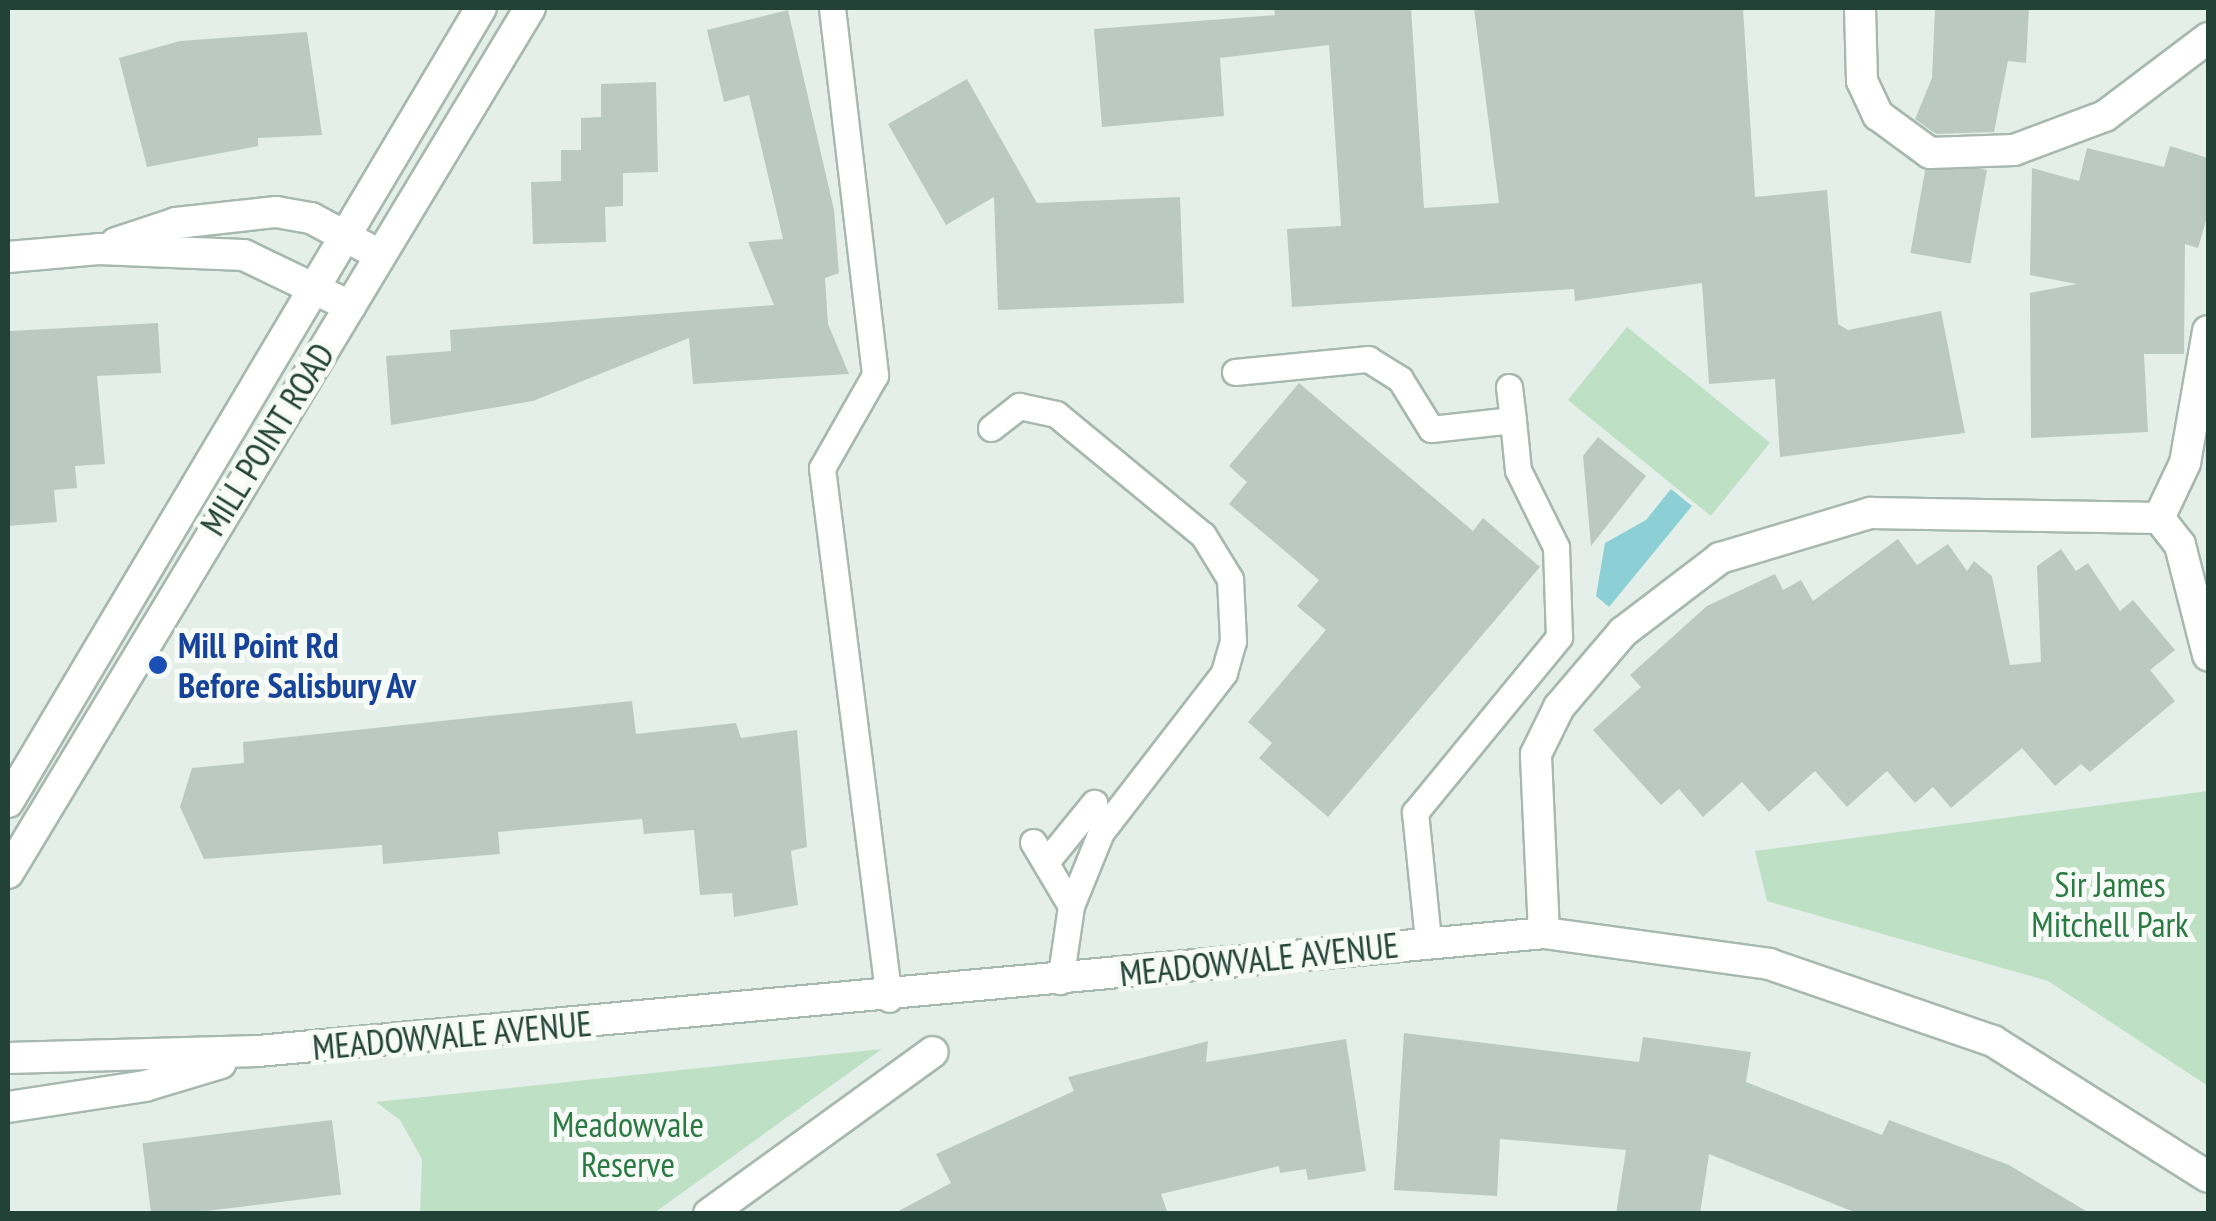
<!DOCTYPE html>
<style>
body{margin:0}
#map{position:relative;width:2216px;height:1221px;overflow:hidden;background:#e5efe9;font-family:"PT Sans Narrow",sans-serif}
div>[style]{position:absolute}
.green>*{inset:0;background:#bee0c4;transform-origin:0 0}
.water>*{inset:0;background:#8cd0d5}
.building>*{inset:0;background:#bacac2;transform-origin:0 0}
.roads{filter:drop-shadow(2px 0 #a7b8b0) drop-shadow(-2px 0 #a7b8b0) drop-shadow(0 2px #a7b8b0) drop-shadow(0 -2px #a7b8b0)}
.lane>*{height:25px;margin:-12.5px;padding:0 12.5px;transform-origin:12.5px;border-radius:12.5px;background:#fff}
.street>*{height:30px;margin:-15px;padding:0 15px;transform-origin:15px;border-radius:15px;background:#fff}
.secondary>*{height:30px;margin:-15px;padding:0 15px;transform-origin:15px;border-radius:15px;background:#fff}
.dots>*{width:28px;height:28px;translate:-50% -50%;box-sizing:border-box;border:5px solid #f6fbf8;border-radius:50%}
span{translate:-50% -50%;white-space:nowrap;text-align:center;line-height:1.15;-webkit-text-stroke:10px #f6fbf8;paint-order:stroke}
.street-label{font-size:35px;color:#234237}
.transit-label{font-size:35px;color:#164399;font-weight:700}
.left{translate:0 -50%;text-align:left}
.park-label{font-size:35px;color:#2b7a43}
.frame{position:absolute;inset:0;border:10px solid #234237;pointer-events:none}
</style>
<div id="map">
<div class="green">
<i style="left:1627px;top:327px;width:184px;height:94px;rotate:39deg"></i>
<i style="clip-path:polygon(2208px 791px,2208px 1086px,2048px 981px,1767px 901px,1755px 851px)"></i>
<i style="clip-path:polygon(882px 1049px,654px 1213px,420px 1213px,422px 1159px,400px 1120px,376px 1102px)"></i>
</div>
<div class="water">
<i style="clip-path:polygon(1671px 489px,1692px 506px,1609px 607px,1596px 596px,1605px 543px,1646px 520px)"></i>
</div>
<div class="building">
<i style="clip-path:polygon(1274px 8px,1411px 8px,1424px 208px,1499px 203px,1474px 8px,1743px 8px,1755px 197px,1827px 190px,1838px 324px,1848px 330px,1941px 311px,1965px 433px,1780px 457px,1775px 379px,1709px 384px,1702px 283px,1575px 301px,1574px 289px,1292px 307px,1287px 229px,1341px 226px,1329px 45px,1220px 58px,1224px 116px,1102px 127px,1094px 29px,1275px 15px)"></i>
<i style="clip-path:polygon(1935px 8px,2029px 8px,2026px 63px,2008px 61px,1994px 132px,1936px 134px,1915px 119px,1932px 78px)"></i>
<i style="clip-path:polygon(788px 10px,834px 210px,839px 273px,825px 278px,828px 324px,849px 374px,693px 384px,689px 338px,533px 401px,391px 425px,386px 356px,451px 351px,450px 330px,774px 305px,748px 242px,783px 239px,749px 95px,724px 102px,707px 30px)"></i>
<i style="clip-path:polygon(307px 32px,322px 135px,258px 138px,258px 146px,147px 167px,119px 58px,180px 41px)"></i>
<i style="clip-path:polygon(967px 79px,1037px 203px,1180px 197px,1184px 303px,998px 310px,994px 197px,946px 225px,888px 124px)"></i>
<i style="clip-path:polygon(656px 82px,658px 172px,623px 173px,623px 206px,605px 207px,606px 242px,533px 244px,531px 182px,561px 181px,561px 150px,581px 150px,581px 118px,601px 117px,601px 84px)"></i>
<i style="clip-path:polygon(2170px 146px,2208px 158px,2208px 214px,2198px 248px,2185px 244px,2184px 354px,2144px 354px,2148px 432px,2031px 438px,2030px 293px,2077px 284px,2030px 275px,2032px 168px,2079px 181px,2087px 148px,2164px 167px)"></i>
<i style="left:1987px;top:170px;width:95px;height:61px;rotate:100deg"></i>
<i style="clip-path:polygon(158px 323px,161px 373px,97px 376px,105px 464px,75px 466px,77px 488px,54px 490px,57px 522px,8px 526px,10px 331px)"></i>
<i style="clip-path:polygon(1299px 383px,1473px 531px,1483px 518px,1540px 567px,1328px 817px,1259px 758px,1272px 743px,1248px 722px,1326px 630px,1297px 606px,1319px 580px,1229px 504px,1247px 482px,1229px 466px)"></i>
<i style="clip-path:polygon(1598px 437px,1646px 476px,1591px 546px,1583px 456px)"></i>
<i style="clip-path:polygon(1898px 539px,1917px 565px,1948px 544px,1967px 571px,1974px 561px,1992px 576px,2010px 665px,2041px 662px,2037px 566px,2061px 549px,2076px 571px,2088px 563px,2120px 611px,2133px 600px,2175px 650px,2150px 670px,2175px 701px,2090px 772px,2081px 764px,2055px 786px,2022px 748px,1951px 808px,1933px 787px,1915px 803px,1887px 771px,1847px 807px,1815px 771px,1769px 812px,1742px 782px,1703px 817px,1679px 789px,1661px 805px,1593px 730px,1641px 687px,1630px 675px,1707px 606px,1775px 574px,1783px 590px,1801px 580px,1813px 601px)"></i>
<i style="clip-path:polygon(632px 701px,636px 734px,736px 723px,741px 738px,797px 730px,807px 847px,791px 851px,798px 905px,734px 917px,732px 893px,700px 895px,694px 830px,644px 834px,642px 819px,498px 832px,500px 854px,383px 864px,382px 845px,204px 859px,180px 807px,192px 768px,244px 763px,243px 742px)"></i>
<i style="clip-path:polygon(1404px 1033px,1639px 1062px,1643px 1037px,1751px 1052px,1746px 1082px,1882px 1135px,1889px 1120px,2009px 1165px,2091px 1214px,1859px 1214px,1709px 1154px,1700px 1214px,1616px 1214px,1626px 1150px,1500px 1139px,1497px 1196px,1394px 1190px)"></i>
<i style="clip-path:polygon(1346px 1039px,1366px 1171px,1308px 1180px,1306px 1169px,1280px 1173px,1279px 1166px,1161px 1194px,1168px 1214px,893px 1214px,951px 1183px,936px 1154px,1074px 1091px,1068px 1077px,1208px 1041px,1206px 1062px)"></i>
<i style="left:332px;top:1120px;width:75px;height:191px;rotate:83deg"></i>
</div>
<div class="roads">
<div class="lane">
<i style="left:832px;top:8px;width:370px;rotate:83.3deg"></i>
<i style="left:875px;top:375px;width:107px;rotate:119.7deg"></i>
<i style="left:822px;top:468px;width:535px;rotate:82.81deg"></i>
<i style="left:1235px;top:372px;width:134px;rotate:-5.6deg"></i>
<i style="left:1368px;top:359px;width:38px;rotate:32deg"></i>
<i style="left:1400px;top:379px;width:59px;rotate:58.2deg"></i>
<i style="left:1431px;top:429px;width:82px;rotate:-6.3deg"></i>
<i style="left:1513px;top:420px;width:50px;rotate:84.3deg"></i>
<i style="left:1518px;top:470px;width:86px;rotate:63.7deg"></i>
<i style="left:1556px;top:547px;width:90px;rotate:88.1deg"></i>
<i style="left:1559px;top:637px;width:227px;rotate:129.4deg"></i>
<i style="left:1415px;top:812px;width:130px;rotate:84.2deg"></i>
<i style="left:1509px;top:387px;width:33px;rotate:83deg"></i>
<i style="left:991px;top:428px;width:36px;rotate:-38deg"></i>
<i style="left:1019px;top:406px;width:38px;rotate:12deg"></i>
<i style="left:1056px;top:414px;width:190px;rotate:39.5deg"></i>
<i style="left:1203px;top:535px;width:52px;rotate:58.5deg"></i>
<i style="left:1230px;top:579px;width:62px;rotate:87.2deg"></i>
<i style="left:1233px;top:641px;width:33px;rotate:106deg"></i>
<i style="left:1224px;top:673px;width:201px;rotate:127.7deg"></i>
<i style="left:1101px;top:832px;width:80px;rotate:112.1deg"></i>
<i style="left:1033px;top:842px;width:74px;rotate:59.3deg"></i>
<i style="left:1071px;top:906px;width:76px;rotate:98.3deg"></i>
<i style="left:1050px;top:857px;width:70px;rotate:-50.8deg"></i>
</div>
<div class="street">
<i style="left:1860px;top:8px;width:73px;rotate:88.4deg"></i>
<i style="left:1862px;top:81px;width:38px;rotate:65deg"></i>
<i style="left:1878px;top:115px;width:64px;rotate:36.2deg"></i>
<i style="left:1930px;top:153px;width:84px;rotate:-2deg"></i>
<i style="left:2014px;top:150px;width:97px;rotate:-20.5deg"></i>
<i style="left:2105px;top:116px;width:129px;rotate:-37.1deg"></i>
<i style="left:116px;top:243px;width:63px;rotate:-18.4deg"></i>
<i style="left:176px;top:223px;width:101px;rotate:-6.3deg"></i>
<i style="left:276px;top:212px;width:36px;rotate:10deg"></i>
<i style="left:311px;top:218px;width:78px;rotate:28.2deg"></i>
<i style="left:8px;top:257px;width:91px;rotate:-5deg"></i>
<i style="left:99px;top:249px;width:145px;rotate:2.4deg"></i>
<i style="left:244px;top:255px;width:118px;rotate:25.7deg"></i>
<i style="left:2159px;top:518px;width:61px;rotate:-64.7deg"></i>
<i style="left:2185px;top:463px;width:134px;rotate:-80.1deg"></i>
<i style="left:1544px;top:933px;width:179px;rotate:-92.6deg"></i>
<i style="left:1536px;top:754px;width:52px;rotate:-63.9deg"></i>
<i style="left:1559px;top:707px;width:99px;rotate:-49.5deg"></i>
<i style="left:1623px;top:632px;width:122px;rotate:-37.3deg"></i>
<i style="left:1720px;top:558px;width:157px;rotate:-16.7deg"></i>
<i style="left:1870px;top:513px;width:289px;rotate:1deg"></i>
<i style="left:2159px;top:518px;width:34px;rotate:52deg"></i>
<i style="left:2180px;top:545px;width:114px;rotate:75.7deg"></i>
<i style="left:8px;top:1058px;width:250px;rotate:-1.6deg"></i>
<i style="left:258px;top:1051px;width:1291px;rotate:-5.24deg"></i>
<i style="left:1544px;top:933px;width:227px;rotate:7.8deg"></i>
<i style="left:1769px;top:964px;width:237px;rotate:19deg"></i>
<i style="left:1993px;top:1041px;width:254px;rotate:32.3deg"></i>
<i style="left:8px;top:1107px;width:139px;rotate:-8.7deg"></i>
<i style="left:145px;top:1086px;width:79px;rotate:-16.8deg"></i>
<i style="left:709px;top:1214px;width:276px;rotate:-35.9deg"></i>
</div>
<div class="secondary">
<i style="left:8px;top:802px;width:924px;rotate:-59.22deg"></i>
<i style="left:8px;top:873px;width:1010px;rotate:-58.89deg"></i>
</div>
</div>
<div class="dots">
<i style="left:158px;top:665px;background:#1a4fb4"></i>
</div>
<div class="street-label">
<span style="left:267px;top:439px;rotate:-58deg">MILL POINT ROAD</span>
<span style="left:1259px;top:959px;rotate:-6deg">MEADOWVALE AVENUE</span>
<span style="left:452px;top:1035px;rotate:-5deg">MEADOWVALE AVENUE</span>
</div>
<div class="transit-label">
<span class="left" style="left:178px;top:665px">Mill Point Rd<br>Before Salisbury Av</span>
</div>
<div class="park-label">
<span style="left:2110px;top:904px">Sir James<br>Mitchell Park</span>
<span style="left:628px;top:1144px">Meadowvale<br>Reserve</span>
</div>
<div class="frame"></div>
</div>
